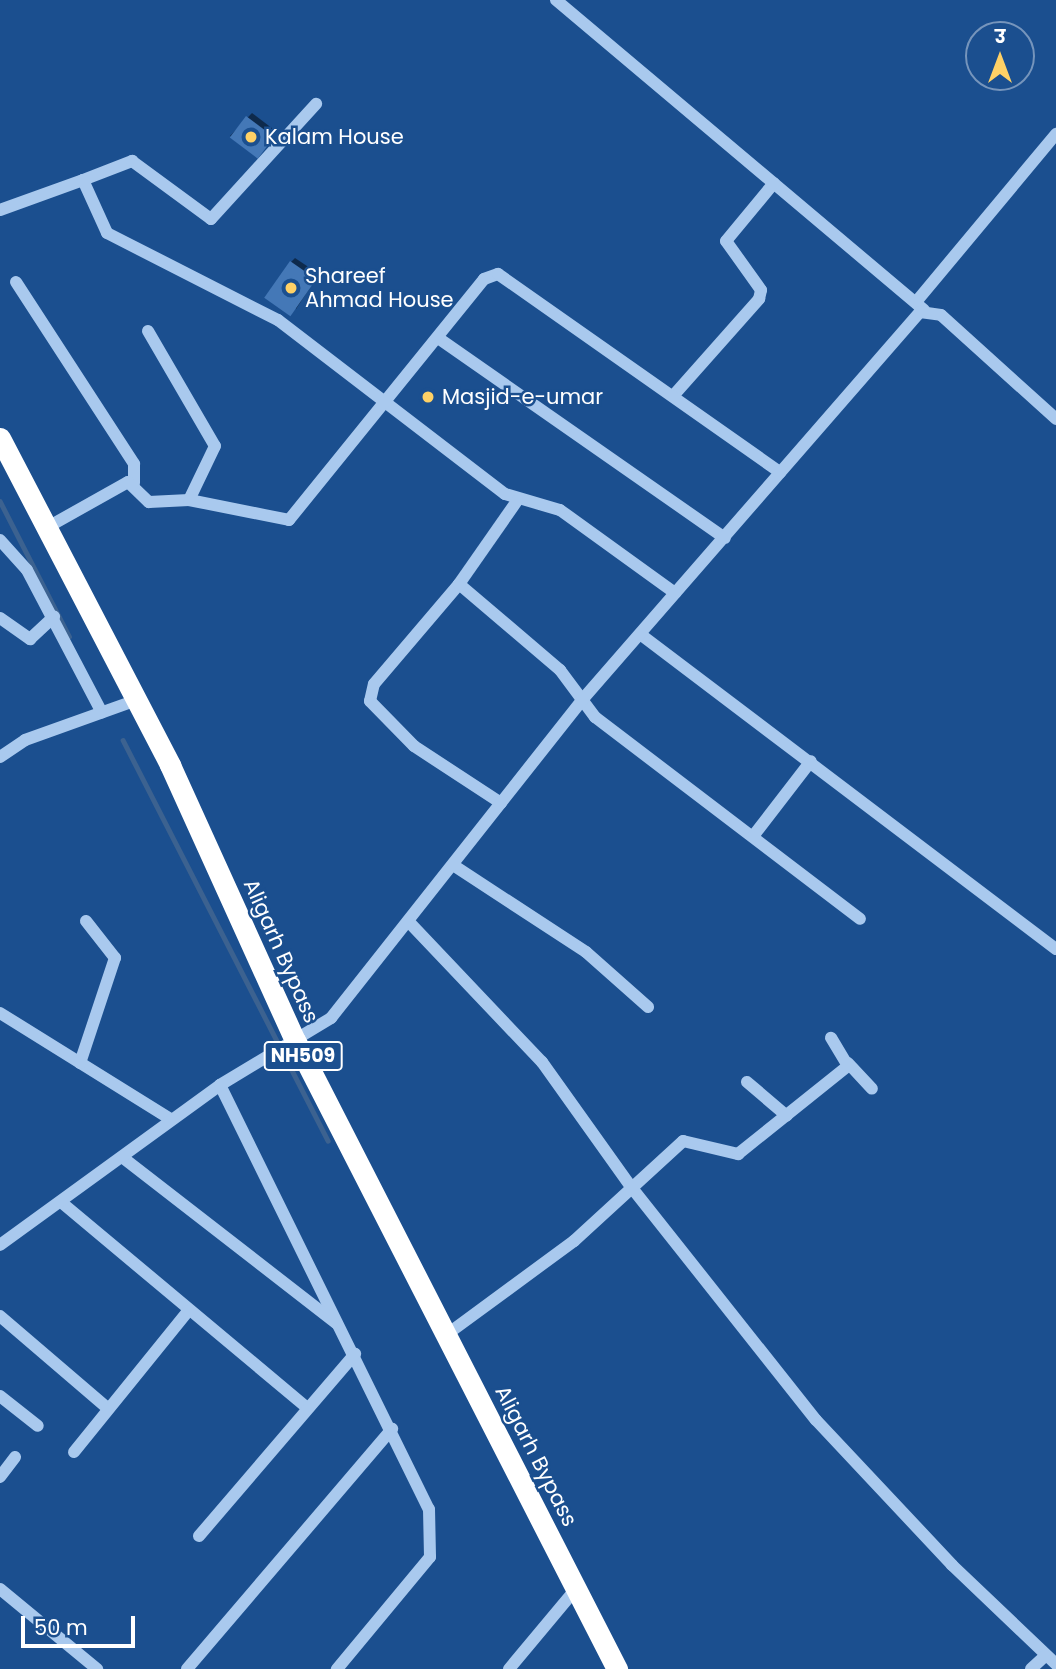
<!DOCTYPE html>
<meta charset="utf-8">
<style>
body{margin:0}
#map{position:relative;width:1056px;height:1669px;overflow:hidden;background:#1b4f8f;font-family:Poppins,"Noto Sans Devanagari",sans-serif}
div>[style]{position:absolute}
.shadow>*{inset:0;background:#0007}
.stream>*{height:4.5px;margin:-2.25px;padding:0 2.25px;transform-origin:2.25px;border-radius:2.25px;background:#3c6290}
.building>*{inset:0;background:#4478b7;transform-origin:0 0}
.minor>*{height:12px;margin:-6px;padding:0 6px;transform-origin:6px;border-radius:6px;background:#a9c9ee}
.highway>*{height:21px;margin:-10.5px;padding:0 10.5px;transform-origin:10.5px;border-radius:10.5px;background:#fff}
.dots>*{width:19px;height:19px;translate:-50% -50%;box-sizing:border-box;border:4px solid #1b4f8f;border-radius:50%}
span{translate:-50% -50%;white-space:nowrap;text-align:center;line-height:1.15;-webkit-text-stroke:5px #1b4f8f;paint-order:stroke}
.shield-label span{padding:2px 5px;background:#1b4f8f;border:2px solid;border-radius:5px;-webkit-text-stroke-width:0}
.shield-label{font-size:19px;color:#fff;font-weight:700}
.poi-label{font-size:21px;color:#fff}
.left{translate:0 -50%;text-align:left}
.street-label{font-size:21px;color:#fff}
.north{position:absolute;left:965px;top:21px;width:70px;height:70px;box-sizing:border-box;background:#1b4f8f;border:2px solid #7695bc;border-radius:50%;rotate:0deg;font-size:19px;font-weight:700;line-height:28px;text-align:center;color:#fff}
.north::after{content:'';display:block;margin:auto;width:24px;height:32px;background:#ffd166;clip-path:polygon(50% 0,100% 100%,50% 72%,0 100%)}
.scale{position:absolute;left:21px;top:1616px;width:114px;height:32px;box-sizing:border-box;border:4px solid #fff;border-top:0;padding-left:9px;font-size:21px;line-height:24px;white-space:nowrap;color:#fff;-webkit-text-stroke:5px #1b4f8f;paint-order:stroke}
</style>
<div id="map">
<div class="shadow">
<i style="clip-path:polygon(252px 113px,277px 132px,256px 154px,230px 136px)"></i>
<i style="clip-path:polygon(295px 258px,319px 274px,296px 309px,291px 262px)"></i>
</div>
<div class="stream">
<i style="left:0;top:501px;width:152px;rotate:62.9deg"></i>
<i style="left:123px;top:740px;width:450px;rotate:62.9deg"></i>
</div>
<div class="building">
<i style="left:246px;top:116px;width:35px;height:27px;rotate:37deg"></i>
<i style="left:290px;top:261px;width:32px;height:45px;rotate:35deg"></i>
</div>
<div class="minor">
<i style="left:556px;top:0;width:481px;rotate:40.1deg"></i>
<i style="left:83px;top:180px;width:53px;rotate:-21.2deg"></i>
<i style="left:132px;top:161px;width:98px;rotate:36.3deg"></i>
<i style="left:211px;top:219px;width:156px;rotate:-47.6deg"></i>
<i style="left:0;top:210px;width:88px;rotate:-19.9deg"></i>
<i style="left:83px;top:180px;width:58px;rotate:65.6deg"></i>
<i style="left:107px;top:233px;width:192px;rotate:27deg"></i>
<i style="left:278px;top:320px;width:286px;rotate:37.5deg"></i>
<i style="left:505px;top:494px;width:57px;rotate:16.2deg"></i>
<i style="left:560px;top:510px;width:142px;rotate:35.8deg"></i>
<i style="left:16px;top:282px;width:217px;rotate:57deg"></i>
<i style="left:134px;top:464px;width:19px;rotate:90deg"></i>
<i style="left:916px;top:302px;width:219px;rotate:-50.2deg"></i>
<i style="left:148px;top:331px;width:133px;rotate:59.8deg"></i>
<i style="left:215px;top:446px;width:60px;rotate:115.7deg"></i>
<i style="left:441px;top:340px;width:346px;rotate:34.9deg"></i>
<i style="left:673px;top:396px;width:130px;rotate:-48.4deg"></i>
<i style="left:759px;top:299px;width:9px;rotate:-77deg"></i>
<i style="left:761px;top:290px;width:60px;rotate:-125.5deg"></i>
<i style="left:726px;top:241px;width:75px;rotate:-50.4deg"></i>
<i style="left:46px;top:528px;width:94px;rotate:-29.3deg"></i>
<i style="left:128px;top:482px;width:29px;rotate:44deg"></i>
<i style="left:149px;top:502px;width:40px;rotate:-2.9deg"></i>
<i style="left:189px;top:500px;width:102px;rotate:11.3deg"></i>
<i style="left:289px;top:520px;width:310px;rotate:-51deg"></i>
<i style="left:484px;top:279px;width:15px;rotate:-20deg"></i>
<i style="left:498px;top:274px;width:345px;rotate:35.1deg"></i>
<i style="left:0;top:540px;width:40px;rotate:48deg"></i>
<i style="left:27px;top:570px;width:161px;rotate:62.3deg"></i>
<i style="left:459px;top:584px;width:133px;rotate:40.4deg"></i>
<i style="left:560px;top:670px;width:59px;rotate:53.3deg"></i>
<i style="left:595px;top:717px;width:333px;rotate:37.3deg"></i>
<i style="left:0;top:618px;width:37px;rotate:35deg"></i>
<i style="left:30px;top:639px;width:33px;rotate:-43deg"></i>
<i style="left:640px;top:634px;width:522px;rotate:37.13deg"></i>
<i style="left:0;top:757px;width:30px;rotate:-34deg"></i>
<i style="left:25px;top:740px;width:119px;rotate:-19.7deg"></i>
<i style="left:501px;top:803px;width:104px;rotate:-146.8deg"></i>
<i style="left:414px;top:746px;width:63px;rotate:-134.4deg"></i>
<i style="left:370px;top:701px;width:17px;rotate:-77deg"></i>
<i style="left:374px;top:684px;width:131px;rotate:-49.6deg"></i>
<i style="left:459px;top:584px;width:101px;rotate:-55.1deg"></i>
<i style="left:754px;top:835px;width:93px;rotate:-52.4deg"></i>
<i style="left:453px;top:865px;width:159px;rotate:33.2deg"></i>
<i style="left:586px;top:952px;width:83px;rotate:41.6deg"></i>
<i style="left:408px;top:921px;width:195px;rotate:46.5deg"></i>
<i style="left:542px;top:1062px;width:155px;rotate:54.5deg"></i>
<i style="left:632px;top:1188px;width:296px;rotate:51.6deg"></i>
<i style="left:816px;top:1420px;width:199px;rotate:46.8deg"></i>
<i style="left:952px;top:1565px;width:144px;rotate:43.6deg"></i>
<i style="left:0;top:1013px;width:200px;rotate:31.9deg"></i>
<i style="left:80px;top:1063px;width:111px;rotate:-71.6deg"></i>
<i style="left:115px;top:958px;width:47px;rotate:-128.1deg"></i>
<i style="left:848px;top:1063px;width:35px;rotate:47deg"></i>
<i style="left:747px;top:1082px;width:52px;rotate:40.4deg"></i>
<i style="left:220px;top:1085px;width:473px;rotate:63.8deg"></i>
<i style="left:429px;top:1509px;width:48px;rotate:88.8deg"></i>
<i style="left:430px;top:1557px;width:146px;rotate:129.7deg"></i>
<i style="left:122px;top:1157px;width:272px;rotate:37.8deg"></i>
<i style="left:61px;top:1202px;width:318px;rotate:39.9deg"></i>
<i style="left:0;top:1245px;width:272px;rotate:-36deg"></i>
<i style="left:220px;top:1085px;width:130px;rotate:-31.1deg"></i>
<i style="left:331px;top:1018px;width:405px;rotate:-51.7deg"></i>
<i style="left:582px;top:700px;width:515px;rotate:-48.94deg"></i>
<i style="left:920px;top:312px;width:21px;rotate:8deg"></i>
<i style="left:941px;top:315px;width:155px;rotate:42.1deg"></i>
<i style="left:0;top:1316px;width:140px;rotate:40.6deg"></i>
<i style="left:446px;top:1335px;width:159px;rotate:-36.3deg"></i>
<i style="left:574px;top:1241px;width:148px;rotate:-42.5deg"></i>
<i style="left:683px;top:1141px;width:57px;rotate:13.3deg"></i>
<i style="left:738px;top:1154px;width:141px;rotate:-38.7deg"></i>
<i style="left:848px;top:1066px;width:33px;rotate:-121deg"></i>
<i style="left:0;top:1396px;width:48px;rotate:38.3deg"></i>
<i style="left:74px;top:1452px;width:181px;rotate:-51deg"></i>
<i style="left:0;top:1477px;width:25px;rotate:-53deg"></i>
<i style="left:199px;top:1536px;width:240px;rotate:-49.4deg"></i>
<i style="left:0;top:1589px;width:126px;rotate:39.5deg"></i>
<i style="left:187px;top:1669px;width:316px;rotate:-49.5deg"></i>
<i style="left:509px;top:1669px;width:104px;rotate:-50.1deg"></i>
<i style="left:1031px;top:1669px;width:19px;rotate:-43deg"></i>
</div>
<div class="highway">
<i style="left:0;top:438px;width:369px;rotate:62.5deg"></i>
<i style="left:170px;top:765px;width:302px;rotate:65.6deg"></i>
<i style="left:295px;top:1040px;width:707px;rotate:62.89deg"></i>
</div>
<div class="dots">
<i style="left:251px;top:137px;background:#ffd166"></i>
<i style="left:291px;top:288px;background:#ffd166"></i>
<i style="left:428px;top:397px;background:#ffd166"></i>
</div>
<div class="shield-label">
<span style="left:303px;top:1056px">NH509</span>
</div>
<div class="poi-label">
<span class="left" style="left:265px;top:137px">Kalam House</span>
<span class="left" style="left:305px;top:288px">Shareef<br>Ahmad House</span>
<span class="left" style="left:442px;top:397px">Masjid-e-umar</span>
</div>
<div class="street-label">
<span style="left:281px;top:951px;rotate:66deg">Aligarh Bypass</span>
<span style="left:536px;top:1456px;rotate:63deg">Aligarh Bypass</span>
</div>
<div class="north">उ</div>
<div class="scale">50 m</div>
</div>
